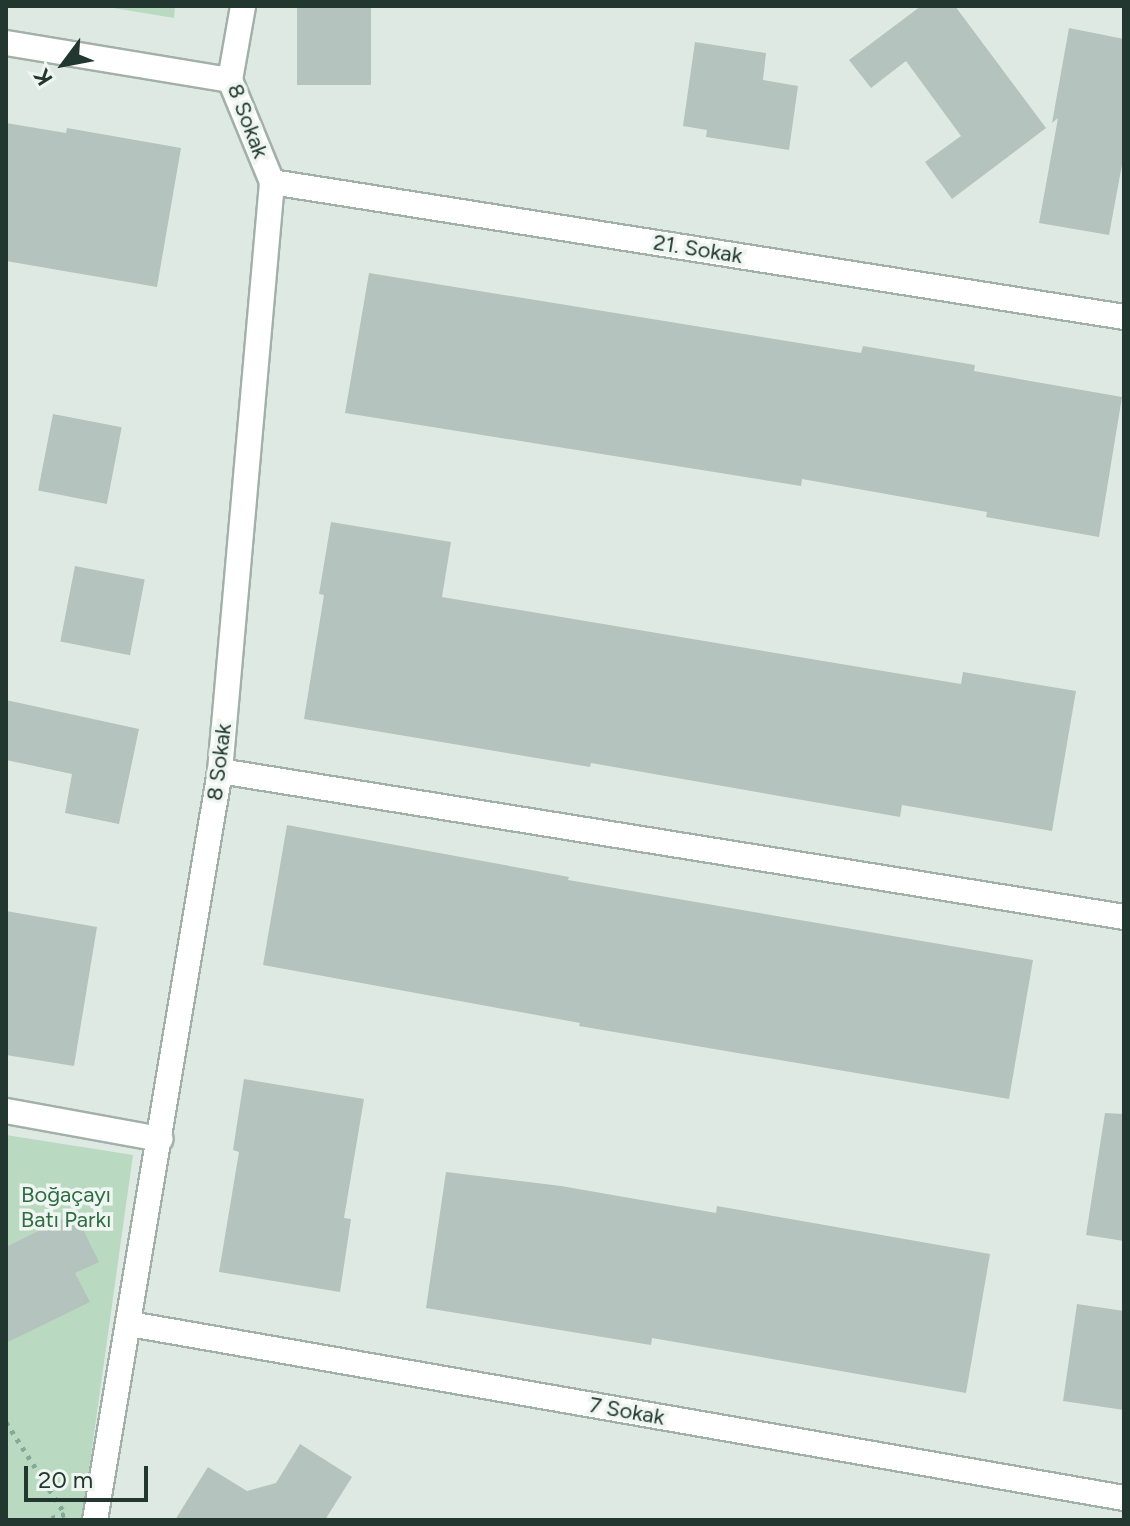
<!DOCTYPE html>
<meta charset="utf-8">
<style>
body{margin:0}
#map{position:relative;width:1130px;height:1526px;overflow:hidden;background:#dfe9e4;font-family:Figtree,sans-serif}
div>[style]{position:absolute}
.green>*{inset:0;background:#b9d9c0}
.building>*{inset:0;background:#b4c3bd;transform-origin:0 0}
.path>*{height:5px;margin-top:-2.5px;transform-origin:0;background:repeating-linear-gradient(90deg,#81aa9b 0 4px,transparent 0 10px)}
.roads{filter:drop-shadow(2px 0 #a2b0aa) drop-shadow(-2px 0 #a2b0aa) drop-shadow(0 2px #a2b0aa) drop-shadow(0 -2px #a2b0aa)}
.minor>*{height:24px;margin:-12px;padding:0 12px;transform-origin:12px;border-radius:12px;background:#fff}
span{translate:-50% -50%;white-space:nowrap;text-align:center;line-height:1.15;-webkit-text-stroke:7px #eff6f2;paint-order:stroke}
.street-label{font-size:22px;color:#213730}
.park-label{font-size:22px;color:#2f6b43}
.frame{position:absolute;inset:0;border:8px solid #213730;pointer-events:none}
.north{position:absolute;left:24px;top:24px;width:80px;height:80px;-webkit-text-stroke:6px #eff6f2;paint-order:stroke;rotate:238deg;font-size:22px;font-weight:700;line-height:32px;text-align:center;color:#213730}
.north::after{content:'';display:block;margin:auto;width:28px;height:36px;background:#213730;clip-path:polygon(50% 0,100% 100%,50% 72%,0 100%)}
.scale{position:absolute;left:24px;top:1466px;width:124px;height:36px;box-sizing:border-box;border:4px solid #213730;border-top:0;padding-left:10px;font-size:24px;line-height:28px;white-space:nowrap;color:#213730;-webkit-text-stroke:6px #eff6f2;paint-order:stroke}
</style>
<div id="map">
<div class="green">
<i style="clip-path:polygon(101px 6px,175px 6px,174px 18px)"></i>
<i style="clip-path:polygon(6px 1135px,133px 1155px,82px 1520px,6px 1520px)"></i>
</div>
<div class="building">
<i style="left:297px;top:6px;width:74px;height:79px"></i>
<i style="clip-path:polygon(921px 6px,955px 6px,1046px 128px,952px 199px,925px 162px,961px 136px,906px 61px,871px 88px,849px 60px)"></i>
<i style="clip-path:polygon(1069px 28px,1124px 39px,1124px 154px,1109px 235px,1039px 223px,1058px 118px,1052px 123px)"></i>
<i style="clip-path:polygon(695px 42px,766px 53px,763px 80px,798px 86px,789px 150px,706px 137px,707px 130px,683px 126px)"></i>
<i style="clip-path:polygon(6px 123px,66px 133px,67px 128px,181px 148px,157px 287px,6px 261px)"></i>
<i style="clip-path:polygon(369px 273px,861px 353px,863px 346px,975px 365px,974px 371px,1122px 397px,1099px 537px,986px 517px,987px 512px,802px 479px,801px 486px,345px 413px)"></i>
<i style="left:53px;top:414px;width:70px;height:78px;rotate:11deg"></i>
<i style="clip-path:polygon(331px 522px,451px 542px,442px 597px,961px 684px,963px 672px,1076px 691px,1052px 831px,902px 805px,900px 817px,591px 763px,590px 767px,304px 719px,324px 595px,319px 594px)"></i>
<i style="left:75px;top:566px;width:71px;height:77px;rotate:11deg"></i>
<i style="clip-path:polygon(6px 700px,139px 729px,119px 824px,65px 813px,72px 774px,6px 760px)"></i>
<i style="clip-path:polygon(287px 825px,569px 877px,568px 880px,1033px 960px,1009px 1099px,579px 1026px,580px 1023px,263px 965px)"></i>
<i style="clip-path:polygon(6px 911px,97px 927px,74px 1066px,6px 1055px)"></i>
<i style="clip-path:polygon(244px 1079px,364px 1099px,344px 1218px,351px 1219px,340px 1292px,219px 1272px,239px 1152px,233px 1150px)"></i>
<i style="clip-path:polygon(1105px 1113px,1124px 1114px,1124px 1241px,1086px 1235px)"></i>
<i style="clip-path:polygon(446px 1172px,561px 1186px,716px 1213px,717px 1206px,990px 1254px,966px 1393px,652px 1338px,651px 1345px,426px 1308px)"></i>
<i style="clip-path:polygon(75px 1213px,99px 1262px,75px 1273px,90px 1302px,6px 1343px,6px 1247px)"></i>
<i style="clip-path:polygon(1077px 1304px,1124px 1311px,1124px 1410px,1063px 1401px)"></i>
<i style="clip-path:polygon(300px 1444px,352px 1477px,325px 1520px,175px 1520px,208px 1467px,247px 1491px,276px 1483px)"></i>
</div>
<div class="path">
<i style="left:6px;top:1422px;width:109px;rotate:57.3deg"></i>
<i style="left:65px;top:1514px;width:21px;rotate:163deg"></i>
</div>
<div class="roads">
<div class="minor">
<i style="left:6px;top:43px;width:227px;rotate:9.4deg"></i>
<i style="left:272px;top:182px;width:863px;rotate:9deg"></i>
<i style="left:220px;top:771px;width:916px;rotate:9.17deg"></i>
<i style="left:6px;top:1111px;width:157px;rotate:10.3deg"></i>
<i style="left:130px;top:1324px;width:1009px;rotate:9.93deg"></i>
<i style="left:95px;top:1520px;width:759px;rotate:-80.53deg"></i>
<i style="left:220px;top:771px;width:591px;rotate:-84.95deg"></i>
<i style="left:272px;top:182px;width:110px;rotate:-112.4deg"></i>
<i style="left:230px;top:80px;width:75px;rotate:-80deg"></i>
</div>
</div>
<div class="street-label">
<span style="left:248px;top:121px;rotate:69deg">8 Sokak</span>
<span style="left:698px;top:249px;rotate:9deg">21. Sokak</span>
<span style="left:219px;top:762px;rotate:-83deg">8 Sokak</span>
<span style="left:627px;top:1411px;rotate:10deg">7 Sokak</span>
</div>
<div class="park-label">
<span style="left:66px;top:1207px">Boğaçayı<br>Batı Parkı</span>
</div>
<div class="frame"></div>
<div class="north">K</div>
<div class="scale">20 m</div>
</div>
